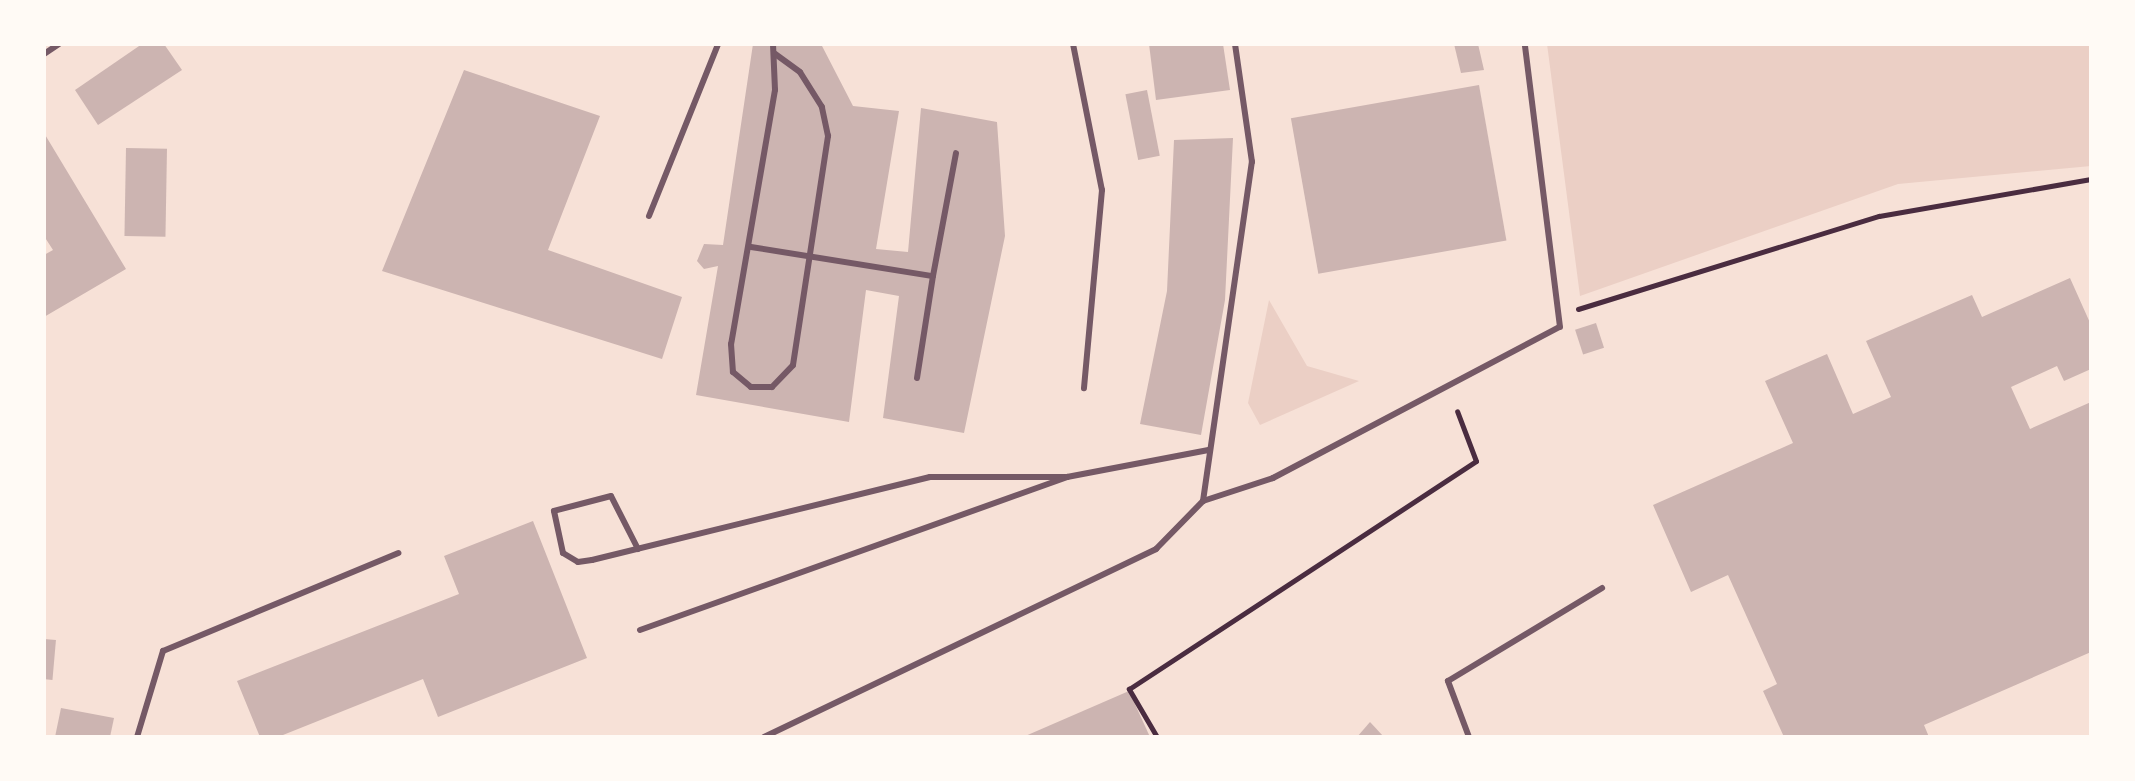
<!DOCTYPE html>
<style>
body{margin:0}
#map{position:relative;width:2135px;height:781px;overflow:hidden;background:#f7e1d7;font-family:"Fira Sans Condensed",sans-serif}
div>[style]{position:absolute}
.green>*{inset:0;background:#ebcfc5}
.building>*{inset:0;background:#ccb4b1;transform-origin:0 0}
.path>*{height:5px;margin:-2.5px;padding:0 2.5px;transform-origin:2.5px;border-radius:2.5px;background:#4a2c40}
.service>*{height:6px;margin:-3px;padding:0 3px;transform-origin:3px;border-radius:3px;background:#755966}
span{translate:-50% -50%;white-space:nowrap;text-align:center;line-height:1.15;-webkit-text-stroke:8px #fffaf5;paint-order:stroke}
.frame{position:absolute;inset:0;border:46px solid #fffaf5;pointer-events:none}
</style>
<div id="map">
<div class="green">
<i style="clip-path:polygon(1547px 44px,2091px 44px,2091px 166px,1898px 184px,1580px 296px)"></i>
<i style="clip-path:polygon(1269px 300px,1307px 366px,1359px 381px,1260px 425px,1248px 403px)"></i>
</div>
<div class="building">
<i style="clip-path:polygon(142px 44px,164px 44px,182px 70px,98px 125px,75px 90px)"></i>
<i style="clip-path:polygon(753px 44px,821px 44px,853px 106px,899px 111px,876px 249px,908px 252px,921px 108px,997px 122px,1005px 236px,964px 433px,883px 418px,899px 296px,866px 290px,849px 422px,696px 395px,718px 266px,704px 269px,697px 261px,704px 244px,723px 245px)"></i>
<i style="clip-path:polygon(1149px 44px,1223px 44px,1230px 90px,1156px 100px)"></i>
<i style="clip-path:polygon(1454px 44px,1478px 44px,1484px 70px,1461px 73px)"></i>
<i style="clip-path:polygon(464px 70px,600px 116px,548px 250px,682px 297px,662px 359px,382px 271px)"></i>
<i style="left:1479px;top:85px;width:158px;height:191px;rotate:80deg"></i>
<i style="left:1147px;top:90px;width:67px;height:22px;rotate:79deg"></i>
<i style="clip-path:polygon(44px 133px,126px 269px,44px 317px,44px 255px,53px 250px,44px 236px)"></i>
<i style="clip-path:polygon(1233px 138px,1225px 300px,1201px 435px,1140px 424px,1167px 291px,1174px 140px)"></i>
<i style="left:126px;top:148px;width:41px;height:88px;rotate:1deg"></i>
<i style="clip-path:polygon(2070px 278px,2091px 325px,2091px 369px,2064px 381px,2057px 366px,2011px 387px,2030px 429px,2091px 402px,2091px 652px,1924px 725px,1929px 737px,1784px 737px,1763px 691px,1777px 684px,1728px 575px,1691px 592px,1653px 505px,1793px 443px,1765px 381px,1827px 354px,1853px 414px,1891px 397px,1866px 341px,1972px 295px,1982px 317px)"></i>
<i style="left:1596px;top:323px;width:26px;height:22px;rotate:72deg"></i>
<i style="clip-path:polygon(533px 521px,587px 658px,438px 717px,423px 679px,278px 737px,260px 737px,237px 681px,459px 594px,444px 556px)"></i>
<i style="left:44px;top:639px;width:12px;height:40px;rotate:5deg"></i>
<i style="clip-path:polygon(1129px 691px,1150px 737px,1023px 737px)"></i>
<i style="clip-path:polygon(61px 708px,114px 718px,110px 737px,55px 737px)"></i>
<i style="clip-path:polygon(1370px 722px,1384px 737px,1357px 737px)"></i>
</div>
<div class="path">
<i style="left:1578px;top:309px;width:315px;rotate:-17.2deg"></i>
<i style="left:1879px;top:216px;width:215px;rotate:-9.9deg"></i>
<i style="left:1157px;top:737px;width:56px;rotate:-120.3deg"></i>
<i style="left:1129px;top:689px;width:415px;rotate:-33.3deg"></i>
<i style="left:1476px;top:461px;width:53px;rotate:-110.8deg"></i>
</div>
<div class="service">
<i style="left:773px;top:44px;width:46px;rotate:87.5deg"></i>
<i style="left:775px;top:90px;width:258px;rotate:99.8deg"></i>
<i style="left:731px;top:344px;width:28px;rotate:86deg"></i>
<i style="left:733px;top:372px;width:23px;rotate:40deg"></i>
<i style="left:751px;top:387px;width:21px"></i>
<i style="left:772px;top:387px;width:30px;rotate:-46deg"></i>
<i style="left:793px;top:365px;width:232px;rotate:-81.3deg"></i>
<i style="left:828px;top:136px;width:30px;rotate:-102deg"></i>
<i style="left:822px;top:107px;width:41px;rotate:-122.2deg"></i>
<i style="left:800px;top:72px;width:31px;rotate:-144deg"></i>
<i style="left:1073px;top:44px;width:149px;rotate:78.8deg"></i>
<i style="left:1102px;top:190px;width:199px;rotate:95.2deg"></i>
<i style="left:44px;top:54px;width:18px;rotate:-34deg"></i>
<i style="left:649px;top:216px;width:185px;rotate:-68.1deg"></i>
<i style="left:751px;top:247px;width:184px;rotate:9.1deg"></i>
<i style="left:933px;top:276px;width:125px;rotate:-79.4deg"></i>
<i style="left:917px;top:378px;width:103px;rotate:-81.1deg"></i>
<i style="left:1203px;top:501px;width:74px;rotate:-18.2deg"></i>
<i style="left:1273px;top:478px;width:324px;rotate:-27.8deg"></i>
<i style="left:1560px;top:327px;width:285px;rotate:-97.1deg"></i>
<i style="left:638px;top:549px;width:59px;rotate:-117deg"></i>
<i style="left:611px;top:496px;width:59px;rotate:165.3deg"></i>
<i style="left:554px;top:511px;width:43px;rotate:77.9deg"></i>
<i style="left:563px;top:553px;width:17px;rotate:31deg"></i>
<i style="left:578px;top:562px;width:14px;rotate:-8deg"></i>
<i style="left:592px;top:560px;width:348px;rotate:-13.8deg"></i>
<i style="left:930px;top:477px;width:137px"></i>
<i style="left:640px;top:630px;width:454px;rotate:-19.7deg"></i>
<i style="left:1067px;top:477px;width:144px;rotate:-10.8deg"></i>
<i style="left:137px;top:737px;width:90px;rotate:-73.2deg"></i>
<i style="left:163px;top:651px;width:255px;rotate:-22.6deg"></i>
<i style="left:764px;top:737px;width:435px;rotate:-25.6deg"></i>
<i style="left:1156px;top:549px;width:67px;rotate:-45.6deg"></i>
<i style="left:1203px;top:501px;width:343px;rotate:-81.8deg"></i>
<i style="left:1252px;top:162px;width:119px;rotate:-98.2deg"></i>
<i style="left:1469px;top:737px;width:60px;rotate:-110.6deg"></i>
<i style="left:1448px;top:681px;width:180px;rotate:-31.1deg"></i>
</div>
<div class="frame"></div>
</div>
